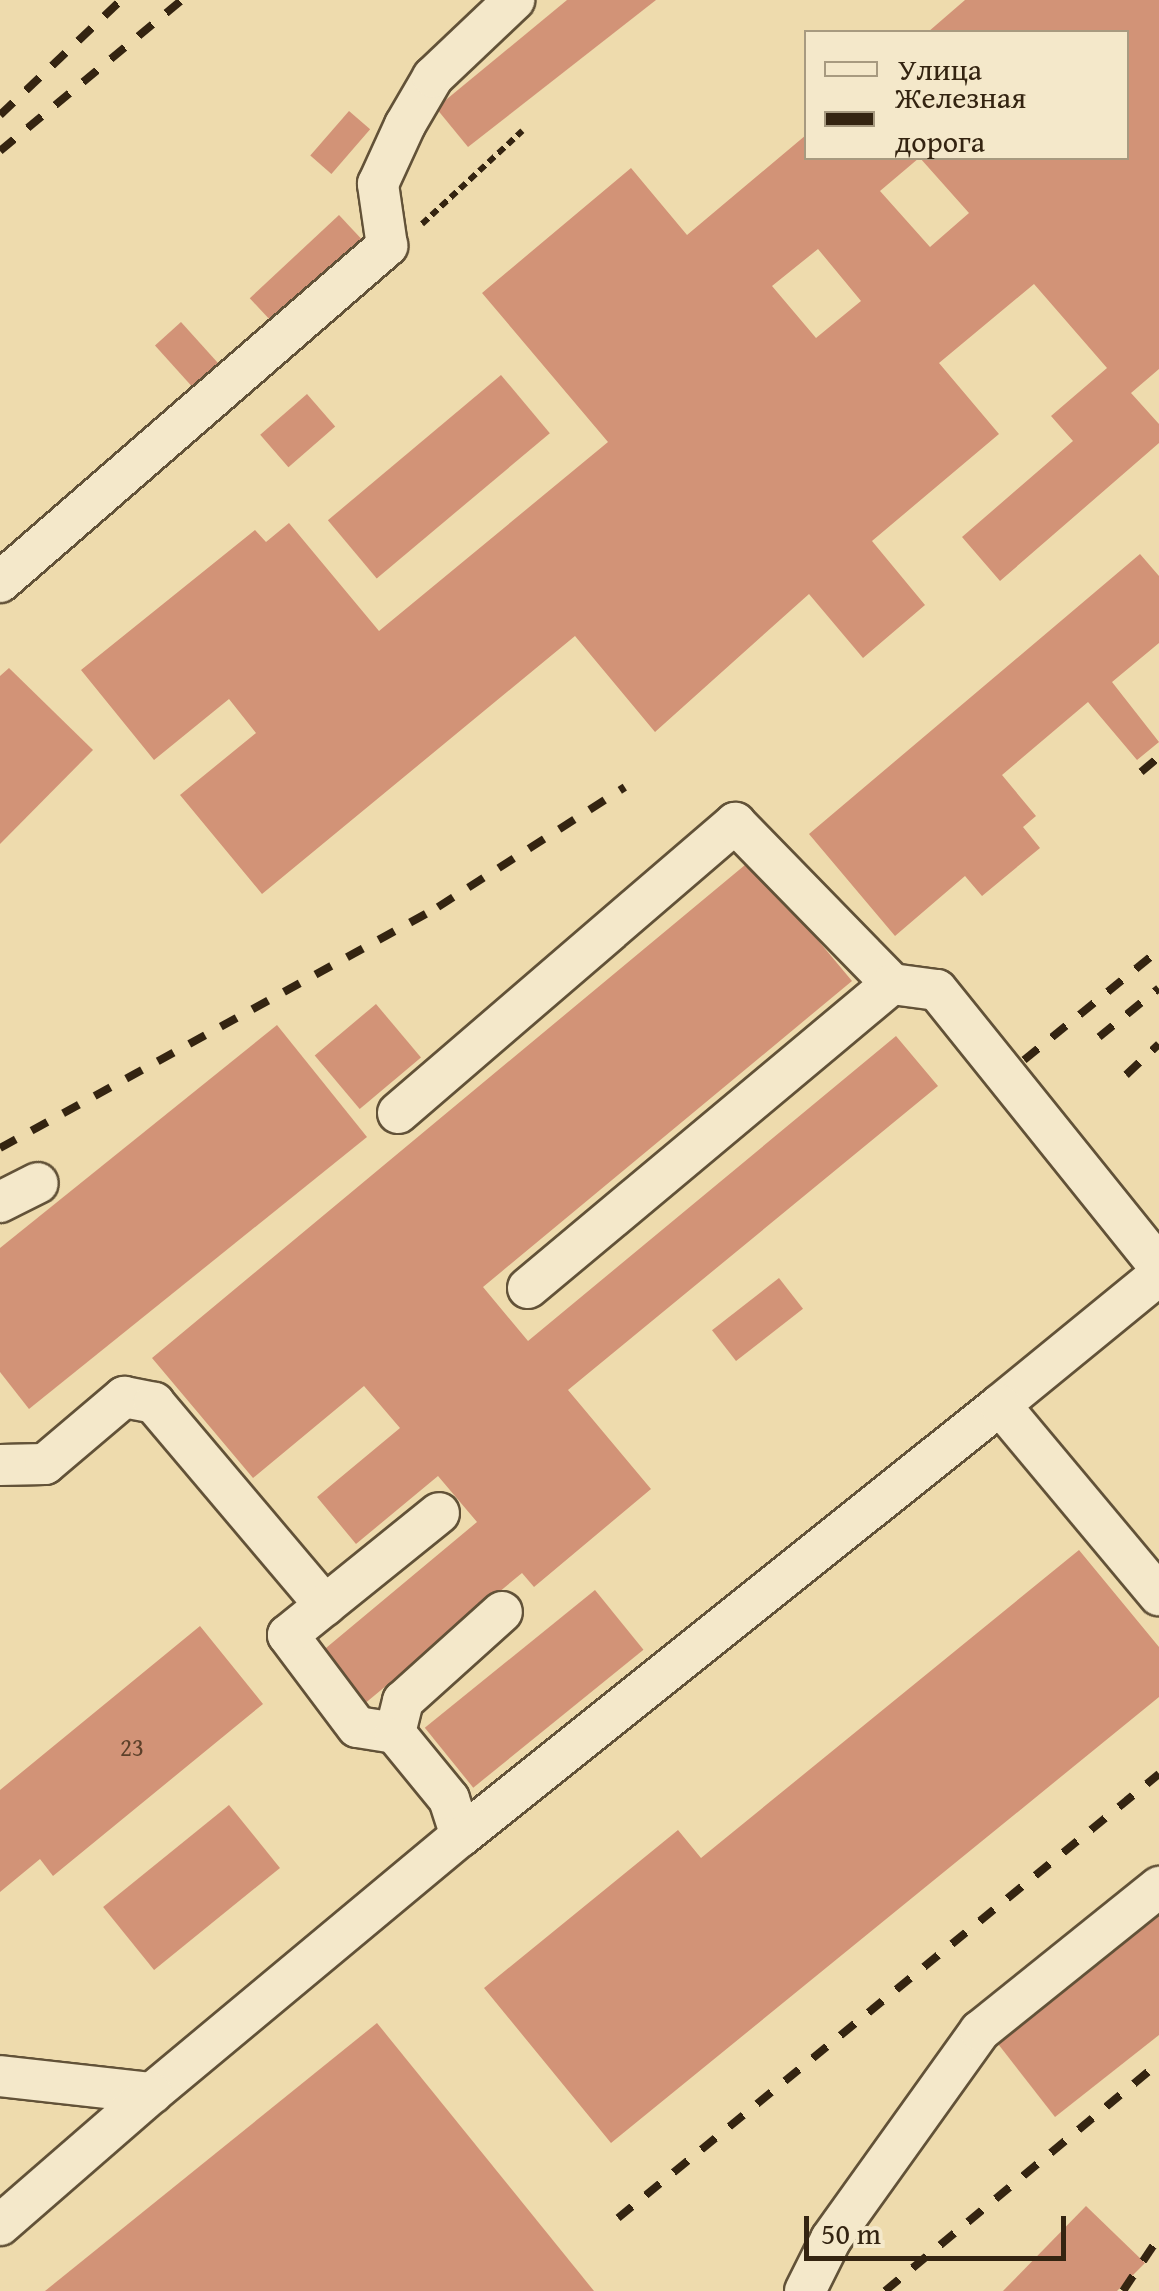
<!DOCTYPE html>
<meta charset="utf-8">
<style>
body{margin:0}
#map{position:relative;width:1159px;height:2291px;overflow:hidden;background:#eedbad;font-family:"Gentium Book Plus",serif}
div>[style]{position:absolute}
.building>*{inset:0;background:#d29377;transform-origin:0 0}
.path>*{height:6px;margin-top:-3px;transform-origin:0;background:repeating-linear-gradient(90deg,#342411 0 8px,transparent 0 13px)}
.roads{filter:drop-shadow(2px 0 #625238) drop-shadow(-2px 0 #625238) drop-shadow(0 2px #625238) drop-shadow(0 -2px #625238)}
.minor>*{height:40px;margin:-20px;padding:0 20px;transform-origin:20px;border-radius:20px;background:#f4e8ca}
.rail>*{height:8px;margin-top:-4px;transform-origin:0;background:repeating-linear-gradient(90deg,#342411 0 18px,transparent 0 36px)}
span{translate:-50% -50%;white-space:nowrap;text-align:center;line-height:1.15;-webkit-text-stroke:8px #f4e8ca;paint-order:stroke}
.number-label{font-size:25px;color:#5c402a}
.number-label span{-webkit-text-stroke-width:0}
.legend{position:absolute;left:804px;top:30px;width:325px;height:130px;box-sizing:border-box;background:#f4e8ca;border:2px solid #a79a80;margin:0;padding:12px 18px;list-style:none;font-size:30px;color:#342411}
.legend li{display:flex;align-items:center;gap:20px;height:50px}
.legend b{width:50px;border:2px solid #a79a80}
.scale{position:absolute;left:804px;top:2216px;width:262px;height:45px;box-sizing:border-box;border:5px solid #342411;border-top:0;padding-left:12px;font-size:30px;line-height:35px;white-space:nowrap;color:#342411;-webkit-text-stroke:8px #f4e8ca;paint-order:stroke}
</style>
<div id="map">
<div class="building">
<i style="clip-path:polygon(567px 0,656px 0,468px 147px,436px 108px)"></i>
<i style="clip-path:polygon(evenodd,965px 0,1159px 0,1159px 369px,1131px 393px,1159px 424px,1159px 443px,1000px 581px,962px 537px,1073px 441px,1051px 416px,1107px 368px,1034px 284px,939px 363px,999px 434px,872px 541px,925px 605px,863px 658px,809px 594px,655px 732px,575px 636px,262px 894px,180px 795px,256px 733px,229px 699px,154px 760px,81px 670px,255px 530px,266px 542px,289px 523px,379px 631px,608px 442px,482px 293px,631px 168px,687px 235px,806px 135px,806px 158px,919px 158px,880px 191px,930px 247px,969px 213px,920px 158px,1126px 158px,1126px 32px,928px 32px,965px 0,818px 249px,861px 301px,816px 338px,772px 286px,818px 249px)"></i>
<i style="left:349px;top:111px;width:28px;height:59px;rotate:41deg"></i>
<i style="left:339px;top:215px;width:38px;height:122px;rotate:47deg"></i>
<i style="left:181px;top:322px;width:64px;height:35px;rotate:48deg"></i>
<i style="left:501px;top:375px;width:76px;height:226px;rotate:50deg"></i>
<i style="left:307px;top:394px;width:43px;height:62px;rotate:49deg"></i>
<i style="clip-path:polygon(1140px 554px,1159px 576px,1159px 643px,1112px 682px,1159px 742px,1137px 760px,1088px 702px,1002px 775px,1036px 816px,1023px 827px,1040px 848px,982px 896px,965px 876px,895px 936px,809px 834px)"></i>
<i style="clip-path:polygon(9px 668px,93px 750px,0 844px,0 676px)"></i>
<i style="clip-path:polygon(751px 860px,852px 981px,483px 1287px,528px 1341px,896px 1036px,938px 1086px,568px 1390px,651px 1489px,534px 1587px,522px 1573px,363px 1705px,320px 1653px,477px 1522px,438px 1476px,356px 1544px,317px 1497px,400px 1428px,364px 1386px,253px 1478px,152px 1358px)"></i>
<i style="left:376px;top:1004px;width:70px;height:80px;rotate:50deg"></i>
<i style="clip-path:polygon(277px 1025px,367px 1137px,29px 1409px,0 1372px,0 1248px)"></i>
<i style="left:779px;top:1278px;width:39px;height:85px;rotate:52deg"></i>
<i style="clip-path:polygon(1079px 1550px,1159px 1647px,1159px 1697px,611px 2143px,484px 1988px,678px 1830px,701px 1858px)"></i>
<i style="left:595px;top:1590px;width:77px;height:219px;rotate:51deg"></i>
<i style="clip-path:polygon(200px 1626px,263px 1704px,53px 1876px,40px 1859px,0 1892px,0 1790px)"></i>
<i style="left:229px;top:1805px;width:81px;height:162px;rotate:51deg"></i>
<i style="clip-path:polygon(1159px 1911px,1159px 2035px,1055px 2117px,995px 2040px)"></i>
<i style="clip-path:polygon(377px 2023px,594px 2291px,45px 2291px)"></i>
<i style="clip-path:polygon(1086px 2206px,1145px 2263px,1117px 2291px,1003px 2291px)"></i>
</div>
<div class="path">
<i style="left:422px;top:224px;width:137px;rotate:-42.9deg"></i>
</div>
<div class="roads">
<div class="minor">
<i style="left:0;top:582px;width:513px;rotate:-40.97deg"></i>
<i style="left:387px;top:246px;width:63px;rotate:-98.3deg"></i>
<i style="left:378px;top:184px;width:65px;rotate:-65.4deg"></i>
<i style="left:405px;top:125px;width:56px;rotate:-59.7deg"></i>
<i style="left:433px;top:77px;width:112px;rotate:-43.5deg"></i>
<i style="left:398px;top:1113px;width:445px;rotate:-40.7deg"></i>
<i style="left:735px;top:823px;width:225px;rotate:45.7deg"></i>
<i style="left:0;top:1202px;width:42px;rotate:-26.6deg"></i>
<i style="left:528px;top:1288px;width:474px;rotate:-39.9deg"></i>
<i style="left:892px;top:984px;width:45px;rotate:7.6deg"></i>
<i style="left:937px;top:990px;width:354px;rotate:51.2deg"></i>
<i style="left:1000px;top:1405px;width:205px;rotate:-39.3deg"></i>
<i style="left:0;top:1465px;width:45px;rotate:-1.3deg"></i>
<i style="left:45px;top:1464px;width:104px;rotate:-40.3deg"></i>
<i style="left:124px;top:1397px;width:31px;rotate:11deg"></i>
<i style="left:154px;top:1403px;width:265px;rotate:49.8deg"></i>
<i style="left:395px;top:1733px;width:38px;rotate:-171deg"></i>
<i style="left:357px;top:1727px;width:115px;rotate:-126.9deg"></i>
<i style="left:288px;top:1635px;width:194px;rotate:-38.9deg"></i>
<i style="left:461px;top:1836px;width:690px;rotate:-38.65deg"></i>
<i style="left:1000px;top:1405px;width:248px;rotate:50.1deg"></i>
<i style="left:0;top:2076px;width:153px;rotate:6.4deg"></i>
<i style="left:152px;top:2093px;width:402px;rotate:-39.8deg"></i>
<i style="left:461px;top:1836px;width:39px;rotate:-108deg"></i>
<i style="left:449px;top:1799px;width:85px;rotate:-129.3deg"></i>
<i style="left:395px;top:1733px;width:33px;rotate:-76deg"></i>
<i style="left:403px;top:1701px;width:133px;rotate:-42deg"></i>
<i style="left:0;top:2225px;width:201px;rotate:-41deg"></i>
<i style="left:805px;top:2291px;width:58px;rotate:-63.4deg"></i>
<i style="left:831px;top:2239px;width:256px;rotate:-54.4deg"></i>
<i style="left:980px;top:2031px;width:230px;rotate:-38.8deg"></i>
</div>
</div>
<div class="rail">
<i style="left:0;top:115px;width:167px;rotate:-43.5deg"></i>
<i style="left:0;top:151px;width:236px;rotate:-39.7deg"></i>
<i style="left:1141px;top:772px;width:23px;rotate:-40deg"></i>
<i style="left:1099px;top:1037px;width:77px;rotate:-39.2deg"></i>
<i style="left:1024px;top:1060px;width:174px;rotate:-39.2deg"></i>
<i style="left:1126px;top:1075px;width:45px;rotate:-43.2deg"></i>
<i style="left:0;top:1148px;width:500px;rotate:-28.8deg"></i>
<i style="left:438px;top:907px;width:222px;rotate:-32.7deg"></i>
<i style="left:618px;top:2218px;width:700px;rotate:-39.38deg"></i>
<i style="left:885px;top:2291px;width:356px;rotate:-39.8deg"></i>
<i style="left:1123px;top:2291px;width:65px;rotate:-56.3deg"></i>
</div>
<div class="number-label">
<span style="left:132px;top:1747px">23</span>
</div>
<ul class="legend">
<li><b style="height:12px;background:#f4e8ca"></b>Улица</li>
<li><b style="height:12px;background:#342411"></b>Железная дорога</li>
</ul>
<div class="scale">50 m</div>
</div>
